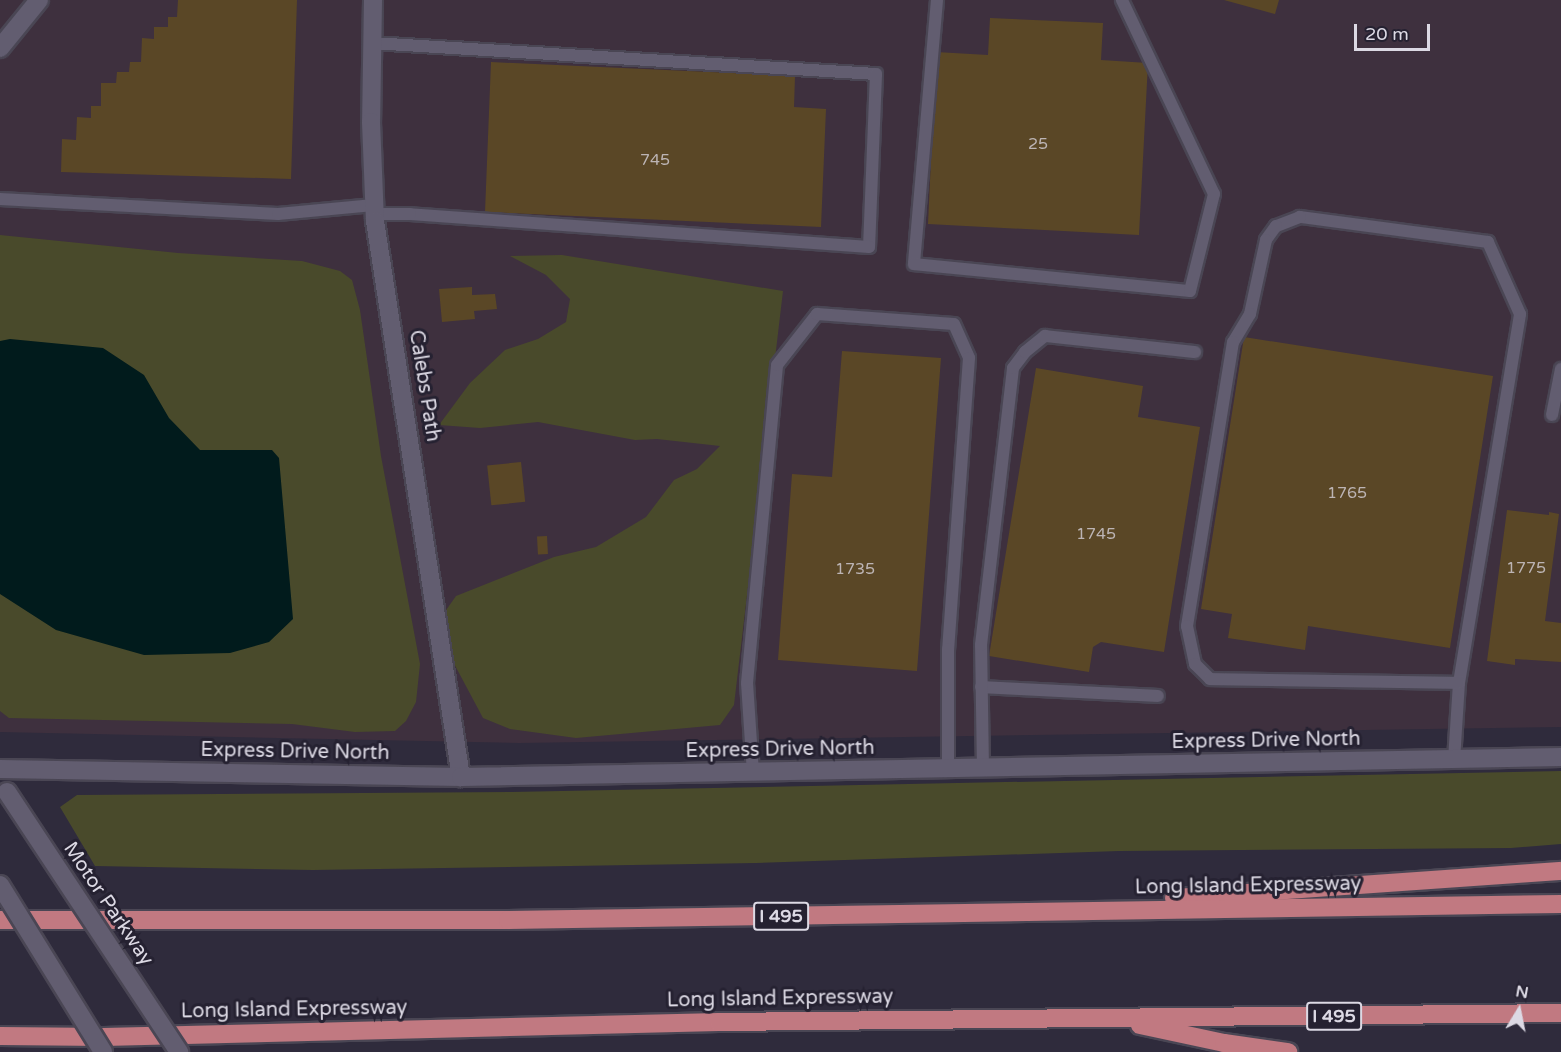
<!DOCTYPE html>
<style>
body{margin:0}
#map{position:relative;width:1561px;height:1052px;overflow:hidden;background:#2f2b3c;font-family:"Varela Round",sans-serif}
div>[style]{position:absolute}
.industrial>*{inset:0;background:#3e303e}
.green>*{inset:0;background:#494a2b}
.water>*{inset:0;background:#011b1c}
.building>*{inset:0;background:#5a4726;transform-origin:0 0}
.roads{filter:drop-shadow(2px 0 #4a4654) drop-shadow(-2px 0 #4a4654) drop-shadow(0 2px #4a4654) drop-shadow(0 -2px #4a4654)}
.service>*{height:12px;margin:-6px;padding:0 6px;transform-origin:6px;border-radius:6px;background:#625d70}
.minor>*{height:18px;margin:-9px;padding:0 9px;transform-origin:9px;border-radius:9px;background:#625d70}
.secondary>*{height:18px;margin:-9px;padding:0 9px;transform-origin:9px;border-radius:9px;background:#625d70}
.motorway>*{height:18px;margin:-9px;padding:0 9px;transform-origin:9px;border-radius:9px;background:#c17981}
.bridges{filter:drop-shadow(2px 0 #4a4654) drop-shadow(-2px 0 #4a4654) drop-shadow(0 2px #4a4654) drop-shadow(0 -2px #4a4654)}
.secondary-bridge>*{height:18px;margin:-9px;padding:0 9px;transform-origin:9px;border-radius:9px;background:#625d70}
span{translate:-50% -50%;white-space:nowrap;text-align:center;line-height:1.15;-webkit-text-stroke:6px #252131;paint-order:stroke}
.number-label{font-size:16px;color:#bcb4b4}
.number-label span{-webkit-text-stroke-width:0}
.shield-label span{padding:2px 4px;background:#252131;border:2px solid;border-radius:4px;-webkit-text-stroke-width:0}
.shield-label{font-size:18px;color:#dcd9e4;font-weight:700}
.street-label{font-size:20px;color:#dcd9e4}
.north{position:absolute;left:1489px;top:980px;width:60px;height:60px;-webkit-text-stroke:4px #252131;paint-order:stroke;rotate:10deg;font-size:16px;font-weight:700;line-height:24px;text-align:center;color:#dcd9e4}
.north::after{content:'';display:block;margin:auto;width:21px;height:27px;background:#dcd9e4;clip-path:polygon(50% 0,100% 100%,50% 72%,0 100%)}
.scale{position:absolute;left:1354px;top:24px;width:76px;height:27px;box-sizing:border-box;border:3px solid #dcd9e4;border-top:0;padding-left:8px;font-size:18px;line-height:21px;white-space:nowrap;color:#dcd9e4;-webkit-text-stroke:4px #252131;paint-order:stroke}
</style>
<div id="map">
<div class="industrial">
<i style="clip-path:polygon(0 0,1561px 0,1561px 727px,519px 743px,0 732px)"></i>
</div>
<div class="green">
<i style="clip-path:polygon(0 235px,178px 253px,302px 261px,340px 271px,352px 280px,360px 310px,381px 456px,420px 664px,416px 702px,406px 721px,395px 731px,355px 732px,292px 724px,9px 718px,0 711px)"></i>
<i style="clip-path:polygon(562px 255px,783px 291px,734px 705px,720px 725px,576px 738px,510px 729px,483px 718px,451px 658px,444px 613px,456px 596px,554px 557px,596px 547px,646px 517px,674px 480px,697px 469px,720px 446px,657px 439px,635px 440px,538px 422px,480px 428px,439px 425px,470px 383px,505px 350px,538px 339px,566px 322px,570px 299px,546px 275px,510px 256px)"></i>
<i style="clip-path:polygon(1561px 771px,1561px 844px,1511px 848px,1119px 851px,756px 863px,313px 870px,95px 866px,60px 807px,77px 795px,511px 792px)"></i>
</div>
<div class="water">
<i style="clip-path:polygon(10px 339px,103px 348px,144px 375px,169px 418px,200px 450px,272px 450px,279px 458px,293px 619px,269px 642px,230px 653px,144px 655px,56px 630px,0 594px,0 341px)"></i>
</div>
<div class="building">
<i style="clip-path:polygon(178px 0,297px 0,291px 179px,61px 172px,62px 139px,76px 140px,77px 117px,91px 118px,91px 106px,101px 106px,101px 83px,116px 83px,117px 72px,129px 72px,130px 62px,141px 62px,142px 38px,154px 39px,154px 27px,168px 27px,168px 17px,177px 17px)"></i>
<i style="clip-path:polygon(1224px 0,1279px 0,1275px 14px)"></i>
<i style="clip-path:polygon(990px 18px,1103px 23px,1101px 60px,1148px 63px,1139px 235px,928px 224px,936px 52px,988px 55px)"></i>
<i style="clip-path:polygon(491px 62px,795px 76px,794px 107px,826px 109px,821px 227px,485px 212px)"></i>
<i style="clip-path:polygon(472px 287px,472px 295px,495px 294px,497px 309px,474px 311px,475px 319px,442px 322px,439px 289px)"></i>
<i style="clip-path:polygon(1244px 337px,1493px 376px,1450px 648px,1308px 626px,1305px 650px,1228px 638px,1232px 614px,1201px 609px)"></i>
<i style="clip-path:polygon(842px 351px,941px 358px,917px 671px,778px 660px,792px 474px,832px 477px)"></i>
<i style="clip-path:polygon(1036px 368px,1143px 386px,1138px 417px,1200px 427px,1164px 652px,1101px 642px,1093px 647px,1089px 672px,989px 656px)"></i>
<i style="left:521px;top:462px;width:40px;height:34px;rotate:84deg"></i>
<i style="clip-path:polygon(1507px 510px,1549px 515px,1549px 512px,1559px 514px,1545px 621px,1561px 623px,1561px 662px,1515px 659px,1515px 665px,1487px 661px)"></i>
<i style="left:547px;top:536px;width:18px;height:10px;rotate:87deg"></i>
</div>
<div class="roads">
<div class="service">
<i style="left:937px;top:0;width:265px;rotate:95deg"></i>
<i style="left:914px;top:264px;width:277px;rotate:5.6deg"></i>
<i style="left:1190px;top:291px;width:100px;rotate:-76.1deg"></i>
<i style="left:1214px;top:194px;width:215px;rotate:-115.4deg"></i>
<i style="left:372px;top:43px;width:505px;rotate:3.52deg"></i>
<i style="left:876px;top:74px;width:173px;rotate:92.3deg"></i>
<i style="left:869px;top:247px;width:460px;rotate:-175.9deg"></i>
<i style="left:410px;top:214px;width:35px;rotate:180deg"></i>
<i style="left:0;top:199px;width:278px;rotate:3.1deg"></i>
<i style="left:278px;top:214px;width:96px;rotate:-5.4deg"></i>
<i style="left:1552px;top:415px;width:47px;rotate:-78.9deg"></i>
<i style="left:981px;top:687px;width:177px;rotate:2.9deg"></i>
<i style="left:1454px;top:760px;width:77px;rotate:-86.3deg"></i>
<i style="left:1459px;top:683px;width:374px;rotate:-80.6deg"></i>
<i style="left:1520px;top:314px;width:79px;rotate:-114deg"></i>
<i style="left:1488px;top:242px;width:190px;rotate:-172.4deg"></i>
<i style="left:1300px;top:217px;width:26px;rotate:159deg"></i>
<i style="left:1276px;top:226px;width:17px;rotate:126deg"></i>
<i style="left:1266px;top:240px;width:76px;rotate:102.2deg"></i>
<i style="left:1250px;top:314px;width:33px;rotate:121deg"></i>
<i style="left:1233px;top:342px;width:288px;rotate:99.2deg"></i>
<i style="left:1187px;top:626px;width:39px;rotate:78deg"></i>
<i style="left:1195px;top:664px;width:21px;rotate:45deg"></i>
<i style="left:1210px;top:679px;width:249px;rotate:0.9deg"></i>
<i style="left:983px;top:769px;width:124px;rotate:-90.9deg"></i>
<i style="left:981px;top:645px;width:279px;rotate:-83.4deg"></i>
<i style="left:1013px;top:368px;width:20px;rotate:-53deg"></i>
<i style="left:1025px;top:352px;width:26px;rotate:-39deg"></i>
<i style="left:1045px;top:336px;width:151px;rotate:6.1deg"></i>
<i style="left:753px;top:773px;width:90px;rotate:-93.8deg"></i>
<i style="left:747px;top:683px;width:319px;rotate:-84.6deg"></i>
<i style="left:777px;top:365px;width:65px;rotate:-51.9deg"></i>
<i style="left:817px;top:314px;width:137px;rotate:4.2deg"></i>
<i style="left:954px;top:324px;width:37px;rotate:66deg"></i>
<i style="left:969px;top:358px;width:292px;rotate:94.1deg"></i>
<i style="left:948px;top:649px;width:120px;rotate:90deg"></i>
</div>
<div class="minor">
<i style="left:373px;top:0;width:122px;rotate:90.9deg"></i>
<i style="left:371px;top:122px;width:99px;rotate:87.7deg"></i>
<i style="left:375px;top:221px;width:563px;rotate:81.21deg"></i>
</div>
<div class="secondary">
<i style="left:0;top:48px;width:62px;rotate:-50.9deg"></i>
<i style="left:0;top:769px;width:461px;rotate:1deg"></i>
<i style="left:461px;top:777px;width:1100px;rotate:-1.04deg"></i>
</div>
<div class="motorway">
<i style="left:1174px;top:898px;width:388px;rotate:-4deg"></i>
<i style="left:0;top:920px;width:508px"></i>
<i style="left:508px;top:920px;width:1053px;rotate:-0.87deg"></i>
<i style="left:1140px;top:1025px;width:86px;rotate:12.1deg"></i>
<i style="left:1224px;top:1043px;width:65px;rotate:8deg"></i>
<i style="left:0;top:1036px;width:104px;rotate:0.6deg"></i>
<i style="left:104px;top:1037px;width:615px;rotate:-1.4deg"></i>
<i style="left:719px;top:1022px;width:842px;rotate:-0.61deg"></i>
</div>
</div>
<div class="bridges">
<div class="secondary-bridge">
<i style="left:7px;top:792px;width:312px;rotate:56.5deg"></i>
<i style="left:0;top:885px;width:196px;rotate:58.3deg"></i>
</div>
</div>
<div class="number-label">
<span style="left:1038px;top:144px">25</span>
<span style="left:655px;top:160px">745</span>
<span style="left:1347px;top:493px">1765</span>
<span style="left:1096px;top:534px">1745</span>
<span style="left:1526px;top:568px">1775</span>
<span style="left:855px;top:569px">1735</span>
</div>
<div class="shield-label">
<span style="left:781px;top:916px">I 495</span>
<span style="left:1334px;top:1016px">I 495</span>
</div>
<div class="street-label">
<span style="left:424px;top:386px;rotate:81deg">Calebs Path</span>
<span style="left:1266px;top:741px;rotate:-1deg">Express Drive North</span>
<span style="left:780px;top:750px;rotate:-1deg">Express Drive North</span>
<span style="left:295px;top:752px;rotate:1deg">Express Drive North</span>
<span style="left:1248px;top:886px;rotate:-1deg">Long Island Expressway</span>
<span style="left:108px;top:904px;rotate:56deg">Motor Parkway</span>
<span style="left:780px;top:999px;rotate:-1deg">Long Island Expressway</span>
<span style="left:294px;top:1010px;rotate:-1deg">Long Island Expressway</span>
</div>
<div class="north">N</div>
<div class="scale">20 m</div>
</div>
